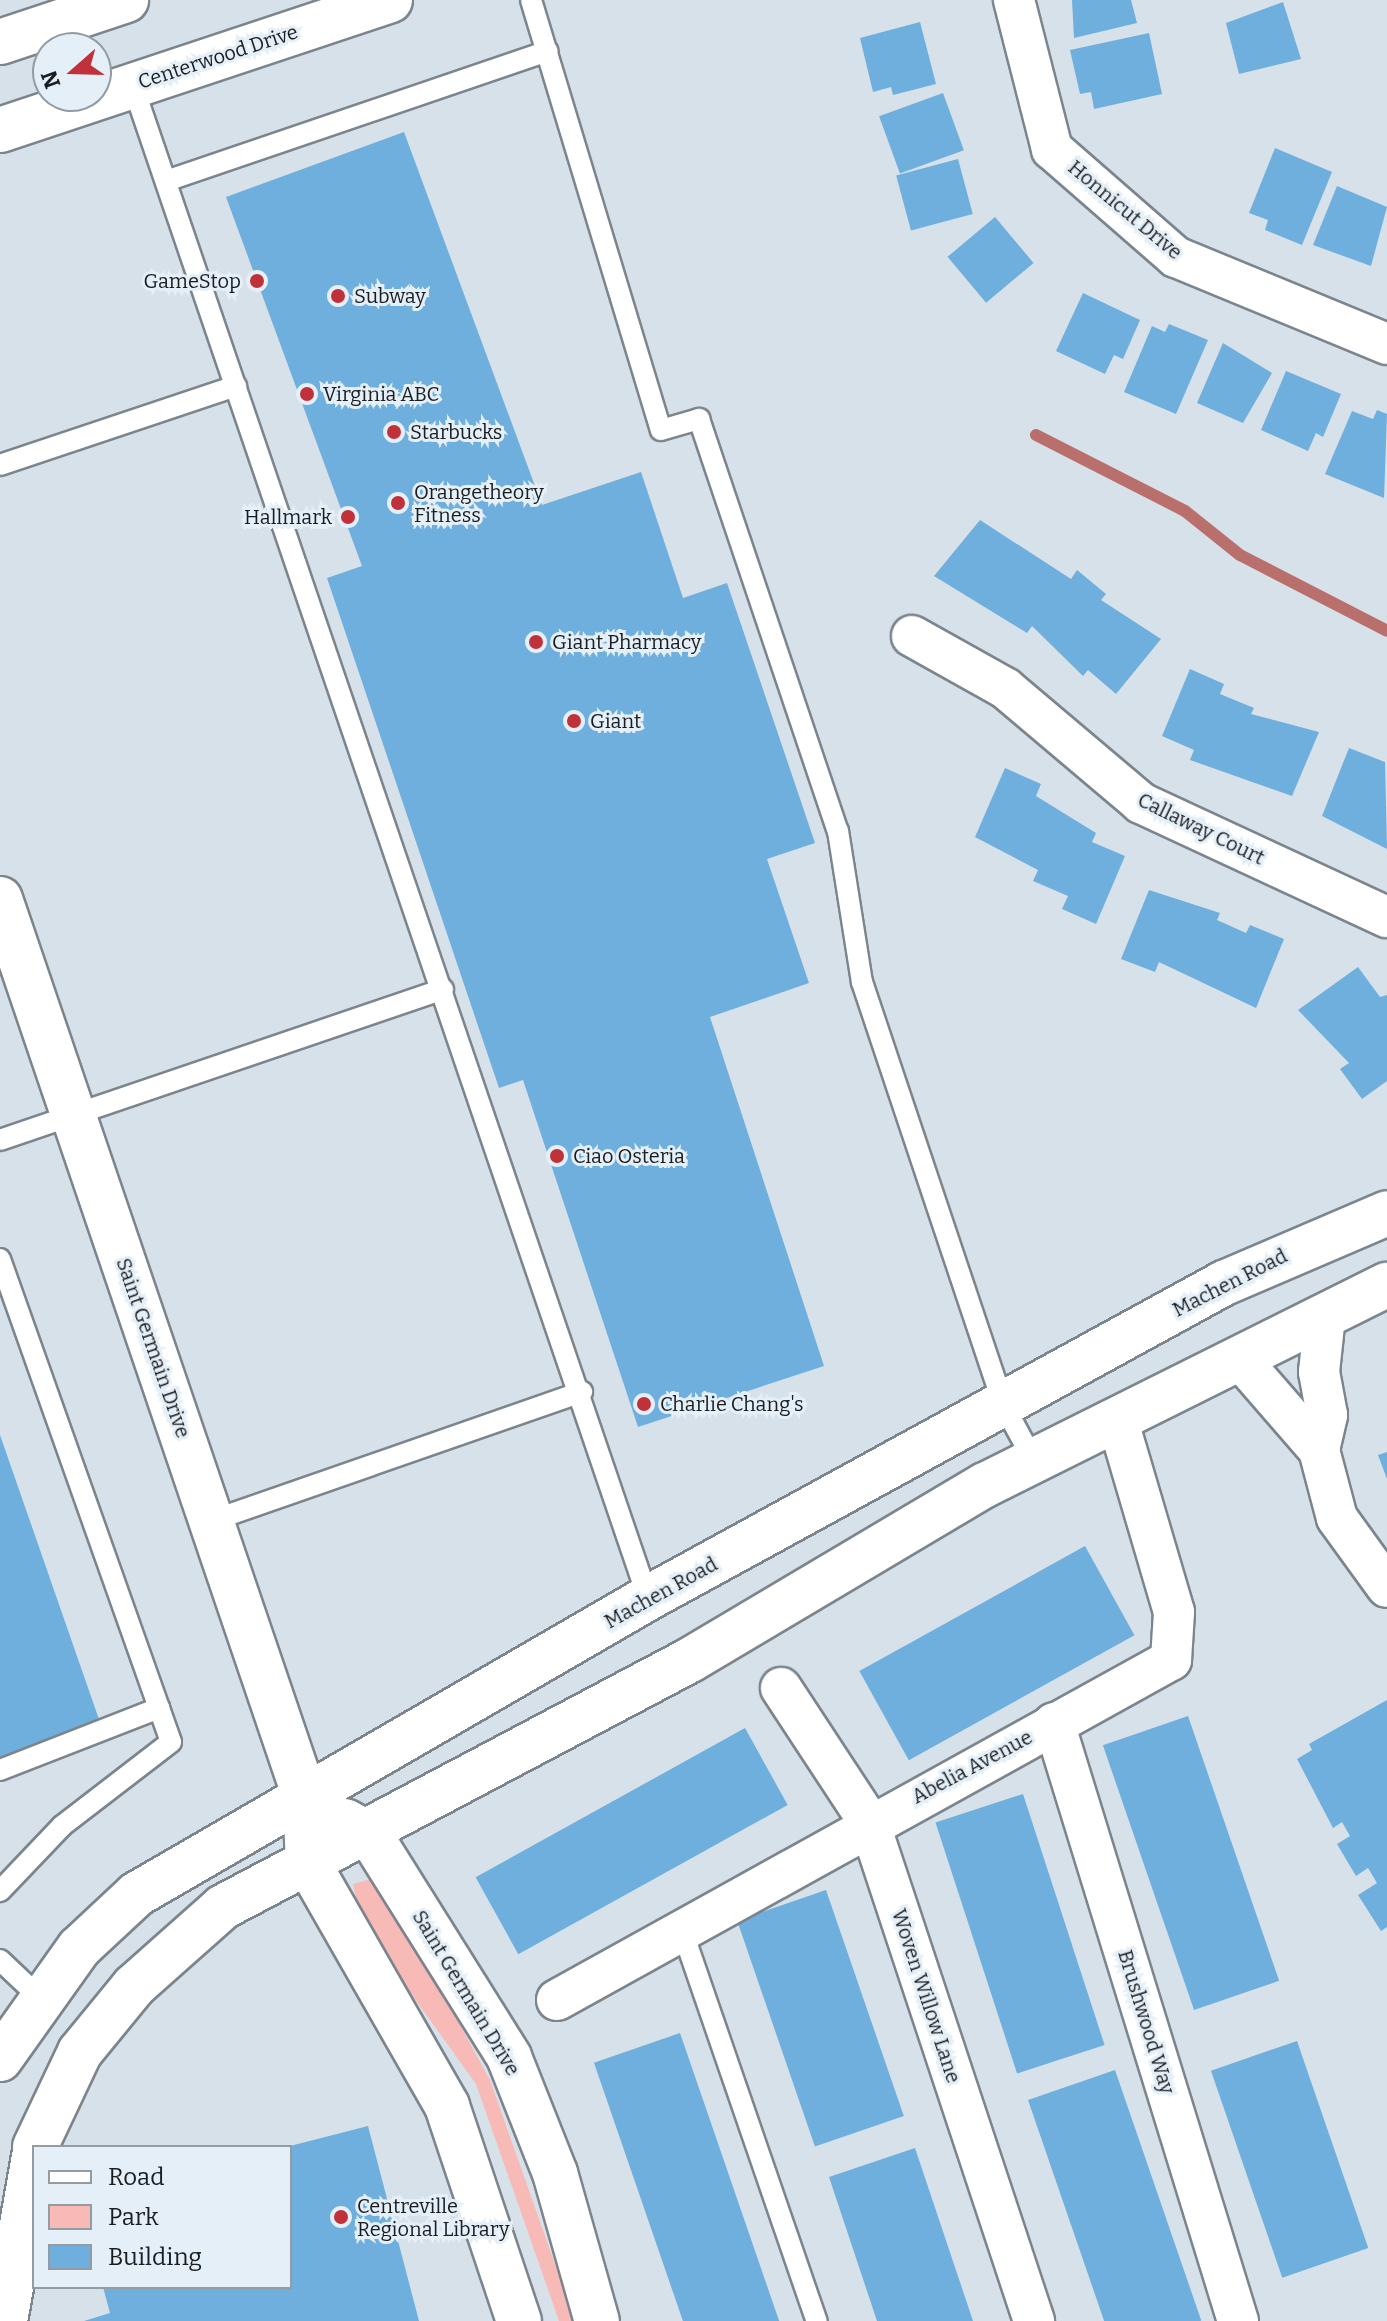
<!DOCTYPE html>
<style>
body{margin:0}
#map{position:relative;width:1387px;height:2321px;overflow:hidden;background:#d7e1e9;font-family:Bitter,serif}
div>[style]{position:absolute}
.green>*{inset:0;background:#f8bab7}
.stream>*{height:12px;margin:-6px;padding:0 6px;transform-origin:6px;border-radius:6px;background:#b9706d}
.building>*{inset:0;background:#6fafdd;transform-origin:0 0}
.roads{filter:drop-shadow(2px 0 #7c858d) drop-shadow(-2px 0 #7c858d) drop-shadow(0 2px #7c858d) drop-shadow(0 -2px #7c858d)}
.service>*{height:20px;margin:-10px;padding:0 10px;transform-origin:10px;border-radius:10px;background:#fff}
.minor>*{height:40px;margin:-20px;padding:0 20px;transform-origin:20px;border-radius:20px;background:#fff}
.tertiary>*{height:44px;margin:-22px;padding:0 22px;transform-origin:22px;border-radius:22px;background:#fff}
.dots>*{width:22px;height:22px;translate:-50% -50%;box-sizing:border-box;border:4px solid #e5eff7;border-radius:50%}
span{translate:-50% -50%;white-space:nowrap;text-align:center;line-height:1.15;-webkit-text-stroke:6px #e5eff7;paint-order:stroke}
.street-label{font-size:20px;color:#1a1e21}
.poi-label{font-size:20px;color:#1a1e21}
.right{translate:-100% -50%;text-align:right}
.left{translate:0 -50%;text-align:left}
.legend{position:absolute;left:32px;top:2145px;width:260px;height:144px;box-sizing:border-box;background:#e5eff7;border:2px solid #949ba1;margin:0;padding:10px 14px;list-style:none;font-size:24px;color:#1a1e21}
.legend li{display:flex;align-items:center;gap:16px;height:40px}
.legend b{width:40px;border:2px solid #949ba1}
.north{position:absolute;left:32px;top:32px;width:80px;height:80px;box-sizing:border-box;background:#e5eff7;border:2px solid #949ba1;border-radius:50%;rotate:250deg;font-size:22px;font-weight:700;line-height:32px;text-align:center;color:#1a1e21}
.north::after{content:'';display:block;margin:auto;width:28px;height:36px;background:#c1313a;clip-path:polygon(50% 0,100% 100%,50% 72%,0 100%)}
</style>
<div id="map">
<div class="green">
<i style="clip-path:polygon(379px 1877px,490px 2080px,575px 2321px,559px 2321px,476px 2084px,361px 1924px,353px 1884px)"></i>
</div>
<div class="stream">
<i style="left:1036px;top:435px;width:167px;rotate:27deg"></i>
<i style="left:1185px;top:511px;width:70px;rotate:38.7deg"></i>
<i style="left:1240px;top:555px;width:165px;rotate:27.3deg"></i>
</div>
<div class="building">
<i style="clip-path:polygon(1072px 0,1131px 0,1137px 23px,1074px 38px)"></i>
<i style="clip-path:polygon(1283px 2px,1301px 59px,1239px 74px,1226px 23px)"></i>
<i style="clip-path:polygon(920px 22px,936px 84px,893px 95px,891px 87px,873px 92px,860px 38px)"></i>
<i style="clip-path:polygon(1149px 33px,1162px 94px,1094px 109px,1091px 92px,1080px 94px,1070px 50px)"></i>
<i style="left:943px;top:93px;width:61px;height:68px;rotate:70deg"></i>
<i style="clip-path:polygon(404px 132px,542px 505px,641px 472px,683px 598px,727px 583px,815px 843px,767px 859px,809px 983px,710px 1017px,824px 1366px,638px 1427px,523px 1080px,499px 1088px,327px 578px,362px 566px,226px 197px)"></i>
<i style="clip-path:polygon(1275px 148px,1332px 172px,1302px 245px,1265px 230px,1268px 220px,1249px 213px)"></i>
<i style="left:958px;top:159px;width:57px;height:64px;rotate:75deg"></i>
<i style="clip-path:polygon(1337px 186px,1387px 207px,1371px 266px,1313px 245px)"></i>
<i style="left:995px;top:217px;width:60px;height:62px;rotate:50deg"></i>
<i style="clip-path:polygon(1083px 293px,1140px 320px,1123px 359px,1114px 355px,1105px 374px,1056px 351px)"></i>
<i style="clip-path:polygon(1169px 324px,1208px 340px,1176px 414px,1124px 392px,1152px 326px,1165px 332px)"></i>
<i style="clip-path:polygon(1223px 343px,1272px 373px,1243px 423px,1197px 403px)"></i>
<i style="clip-path:polygon(1286px 371px,1341px 394px,1323px 437px,1316px 433px,1308px 451px,1261px 430px)"></i>
<i style="clip-path:polygon(1377px 410px,1387px 414px,1384px 498px,1325px 474px,1352px 411px,1373px 419px)"></i>
<i style="clip-path:polygon(980px 520px,1071px 579px,1077px 570px,1106px 594px,1101px 600px,1161px 639px,1116px 694px,1088px 670px,1083px 676px,1032px 626px,1027px 633px,934px 576px)"></i>
<i style="clip-path:polygon(1190px 669px,1224px 684px,1220px 694px,1254px 708px,1251px 714px,1319px 732px,1292px 796px,1190px 760px,1194px 750px,1162px 736px)"></i>
<i style="clip-path:polygon(1349px 748px,1385px 762px,1387px 849px,1322px 816px)"></i>
<i style="clip-path:polygon(1005px 768px,1041px 784px,1036px 796px,1096px 833px,1092px 842px,1125px 856px,1096px 924px,1062px 909px,1068px 896px,1033px 881px,1038px 870px,975px 837px)"></i>
<i style="clip-path:polygon(1149px 890px,1220px 913px,1217px 920px,1246px 933px,1250px 925px,1284px 939px,1256px 1008px,1159px 962px,1155px 972px,1121px 959px)"></i>
<i style="clip-path:polygon(1358px 967px,1380px 997px,1387px 995px,1387px 1081px,1362px 1099px,1340px 1069px,1349px 1063px,1298px 1010px)"></i>
<i style="clip-path:polygon(0 1435px,102px 1728px,0 1762px)"></i>
<i style="clip-path:polygon(1387px 1452px,1387px 1479px,1378px 1455px)"></i>
<i style="left:1085px;top:1546px;width:102px;height:258px;rotate:61deg"></i>
<i style="clip-path:polygon(1387px 1700px,1387px 1927px,1381px 1931px,1358px 1895px,1377px 1883px,1368px 1868px,1356px 1876px,1337px 1844px,1350px 1836px,1342px 1822px,1333px 1828px,1297px 1759px,1312px 1750px,1309px 1744px)"></i>
<i style="left:1188px;top:1716px;width:280px;height:90px;rotate:71deg"></i>
<i style="left:745px;top:1728px;width:88px;height:308px;rotate:61deg"></i>
<i style="left:1023px;top:1794px;width:264px;height:92px;rotate:72deg"></i>
<i style="left:826px;top:1890px;width:239px;height:94px;rotate:71deg"></i>
<i style="left:680px;top:2033px;width:305px;height:91px;rotate:71deg"></i>
<i style="left:1297px;top:2041px;width:219px;height:91px;rotate:71deg"></i>
<i style="left:1115px;top:2070px;width:265px;height:92px;rotate:71deg"></i>
<i style="clip-path:polygon(368px 2126px,419px 2321px,84px 2321px,110px 2313px,103px 2287px,290px 2287px,290px 2146px)"></i>
<i style="clip-path:polygon(915px 2148px,973px 2321px,877px 2321px,829px 2177px)"></i>
</div>
<div class="roads">
<div class="service">
<i style="left:531px;top:0;width:449px;rotate:73.2deg"></i>
<i style="left:661px;top:430px;width:40px;rotate:-16deg"></i>
<i style="left:699px;top:419px;width:435px;rotate:71.4deg"></i>
<i style="left:838px;top:831px;width:153px;rotate:81deg"></i>
<i style="left:862px;top:982px;width:445px;rotate:71.5deg"></i>
<i style="left:1003px;top:1404px;width:65px;rotate:61.5deg"></i>
<i style="left:133px;top:86px;width:1597px;rotate:71.19deg"></i>
<i style="left:166px;top:181px;width:403px;rotate:-18.8deg"></i>
<i style="left:0;top:465px;width:249px;rotate:-18.5deg"></i>
<i style="left:0;top:1140px;width:468px;rotate:-18.8deg"></i>
<i style="left:0;top:1259px;width:512px;rotate:70.5deg"></i>
<i style="left:171px;top:1742px;width:138px;rotate:142.4deg"></i>
<i style="left:62px;top:1826px;width:90px;rotate:133.6deg"></i>
<i style="left:211px;top:1521px;width:393px;rotate:-19.2deg"></i>
<i style="left:0;top:1770px;width:171px;rotate:-21.3deg"></i>
<i style="left:682px;top:1930px;width:414px;rotate:71deg"></i>
<i style="left:0;top:1960px;width:55px;rotate:43.5deg"></i>
</div>
<div class="minor">
<i style="left:1014px;top:0;width:154px;rotate:75.7deg"></i>
<i style="left:1052px;top:149px;width:164px;rotate:41.1deg"></i>
<i style="left:1176px;top:257px;width:228px;rotate:22.4deg"></i>
<i style="left:912px;top:636px;width:107px;rotate:29.2deg"></i>
<i style="left:1005px;top:688px;width:178px;rotate:40.2deg"></i>
<i style="left:1141px;top:803px;width:271px;rotate:24.9deg"></i>
<i style="left:1240px;top:1359px;width:121px;rotate:49deg"></i>
<i style="left:1319px;top:1450px;width:70px;rotate:75.2deg"></i>
<i style="left:1337px;top:1518px;width:85px;rotate:54.1deg"></i>
<i style="left:1319px;top:1450px;width:36px;rotate:-77deg"></i>
<i style="left:1327px;top:1415px;width:44px;rotate:-100.5deg"></i>
<i style="left:1319px;top:1372px;width:56px;rotate:-83.9deg"></i>
<i style="left:781px;top:1688px;width:160px;rotate:56.7deg"></i>
<i style="left:869px;top:1822px;width:526px;rotate:71.7deg"></i>
<i style="left:1054px;top:1723px;width:626px;rotate:72.9deg"></i>
<i style="left:557px;top:2000px;width:702px;rotate:-28.98deg"></i>
<i style="left:1171px;top:1660px;width:48px;rotate:-86.4deg"></i>
<i style="left:1174px;top:1612px;width:202px;rotate:-106.4deg"></i>
</div>
<div class="tertiary">
<i style="left:0;top:42px;width:133px;rotate:-18.4deg"></i>
<i style="left:0;top:130px;width:411px;rotate:-18.4deg"></i>
<i style="left:0;top:899px;width:948px;rotate:71.24deg"></i>
<i style="left:305px;top:1797px;width:66px;rotate:87.4deg"></i>
<i style="left:308px;top:1863px;width:280px;rotate:60.2deg"></i>
<i style="left:447px;top:2106px;width:227px;rotate:71.5deg"></i>
<i style="left:345px;top:1821px;width:29px;rotate:29deg"></i>
<i style="left:370px;top:1835px;width:262px;rotate:57.9deg"></i>
<i style="left:509px;top:2057px;width:125px;rotate:68.4deg"></i>
<i style="left:555px;top:2173px;width:154px;rotate:74.2deg"></i>
<i style="left:0;top:2059px;width:136px;rotate:-54.6deg"></i>
<i style="left:79px;top:1948px;width:79px;rotate:-43deg"></i>
<i style="left:137px;top:1894px;width:591px;rotate:-30.08deg"></i>
<i style="left:648px;top:1598px;width:657px;rotate:-28.67deg"></i>
<i style="left:1224px;top:1283px;width:177px;rotate:-23.2deg"></i>
<i style="left:35px;top:2147px;width:105px;rotate:-64.7deg"></i>
<i style="left:80px;top:2052px;width:85px;rotate:-50.7deg"></i>
<i style="left:134px;top:1986px;width:119px;rotate:-41.6deg"></i>
<i style="left:223px;top:1907px;width:528px;rotate:-27.87deg"></i>
<i style="left:690px;top:1660px;width:343px;rotate:-30.7deg"></i>
<i style="left:985px;top:1485px;width:449px;rotate:-26.5deg"></i>
<i style="left:5px;top:2321px;width:168px;rotate:-80deg"></i>
</div>
</div>
<div class="dots">
<i style="left:257px;top:281px;background:#c1313a"></i>
<i style="left:338px;top:296px;background:#c1313a"></i>
<i style="left:307px;top:394px;background:#c1313a"></i>
<i style="left:394px;top:432px;background:#c1313a"></i>
<i style="left:398px;top:503px;background:#c1313a"></i>
<i style="left:348px;top:517px;background:#c1313a"></i>
<i style="left:536px;top:642px;background:#c1313a"></i>
<i style="left:574px;top:721px;background:#c1313a"></i>
<i style="left:557px;top:1156px;background:#c1313a"></i>
<i style="left:644px;top:1404px;background:#c1313a"></i>
<i style="left:341px;top:2217px;background:#c1313a"></i>
</div>
<div class="street-label">
<span style="left:218px;top:57px;rotate:-18deg">Centerwood Drive</span>
<span style="left:1125px;top:210px;rotate:40deg">Honnicut Drive</span>
<span style="left:1201px;top:829px;rotate:26deg">Callaway Court</span>
<span style="left:1230px;top:1283px;rotate:-27deg">Machen Road</span>
<span style="left:153px;top:1348px;rotate:71deg">Saint Germain Drive</span>
<span style="left:661px;top:1593px;rotate:-29deg">Machen Road</span>
<span style="left:972px;top:1767px;rotate:-28deg">Abelia Avenue</span>
<span style="left:466px;top:1993px;rotate:59deg">Saint Germain Drive</span>
<span style="left:926px;top:1996px;rotate:72deg">Woven Willow Lane</span>
<span style="left:1146px;top:2022px;rotate:73deg">Brushwood Way</span>
</div>
<div class="poi-label">
<span class="right" style="left:241px;top:281px">GameStop</span>
<span class="left" style="left:354px;top:296px">Subway</span>
<span class="left" style="left:323px;top:394px">Virginia ABC</span>
<span class="left" style="left:410px;top:432px">Starbucks</span>
<span class="left" style="left:414px;top:504px">Orangetheory<br>Fitness</span>
<span class="right" style="left:332px;top:517px">Hallmark</span>
<span class="left" style="left:552px;top:642px">Giant Pharmacy</span>
<span class="left" style="left:590px;top:721px">Giant</span>
<span class="left" style="left:573px;top:1156px">Ciao Osteria</span>
<span class="left" style="left:660px;top:1404px">Charlie Chang's</span>
<span class="left" style="left:357px;top:2218px">Centreville<br>Regional Library</span>
</div>
<ul class="legend">
<li><b style="height:10px;background:#fff"></b>Road</li>
<li><b style="height:22px;background:#f8bab7"></b>Park</li>
<li><b style="height:22px;background:#6fafdd"></b>Building</li>
</ul>
<div class="north">N</div>
</div>
